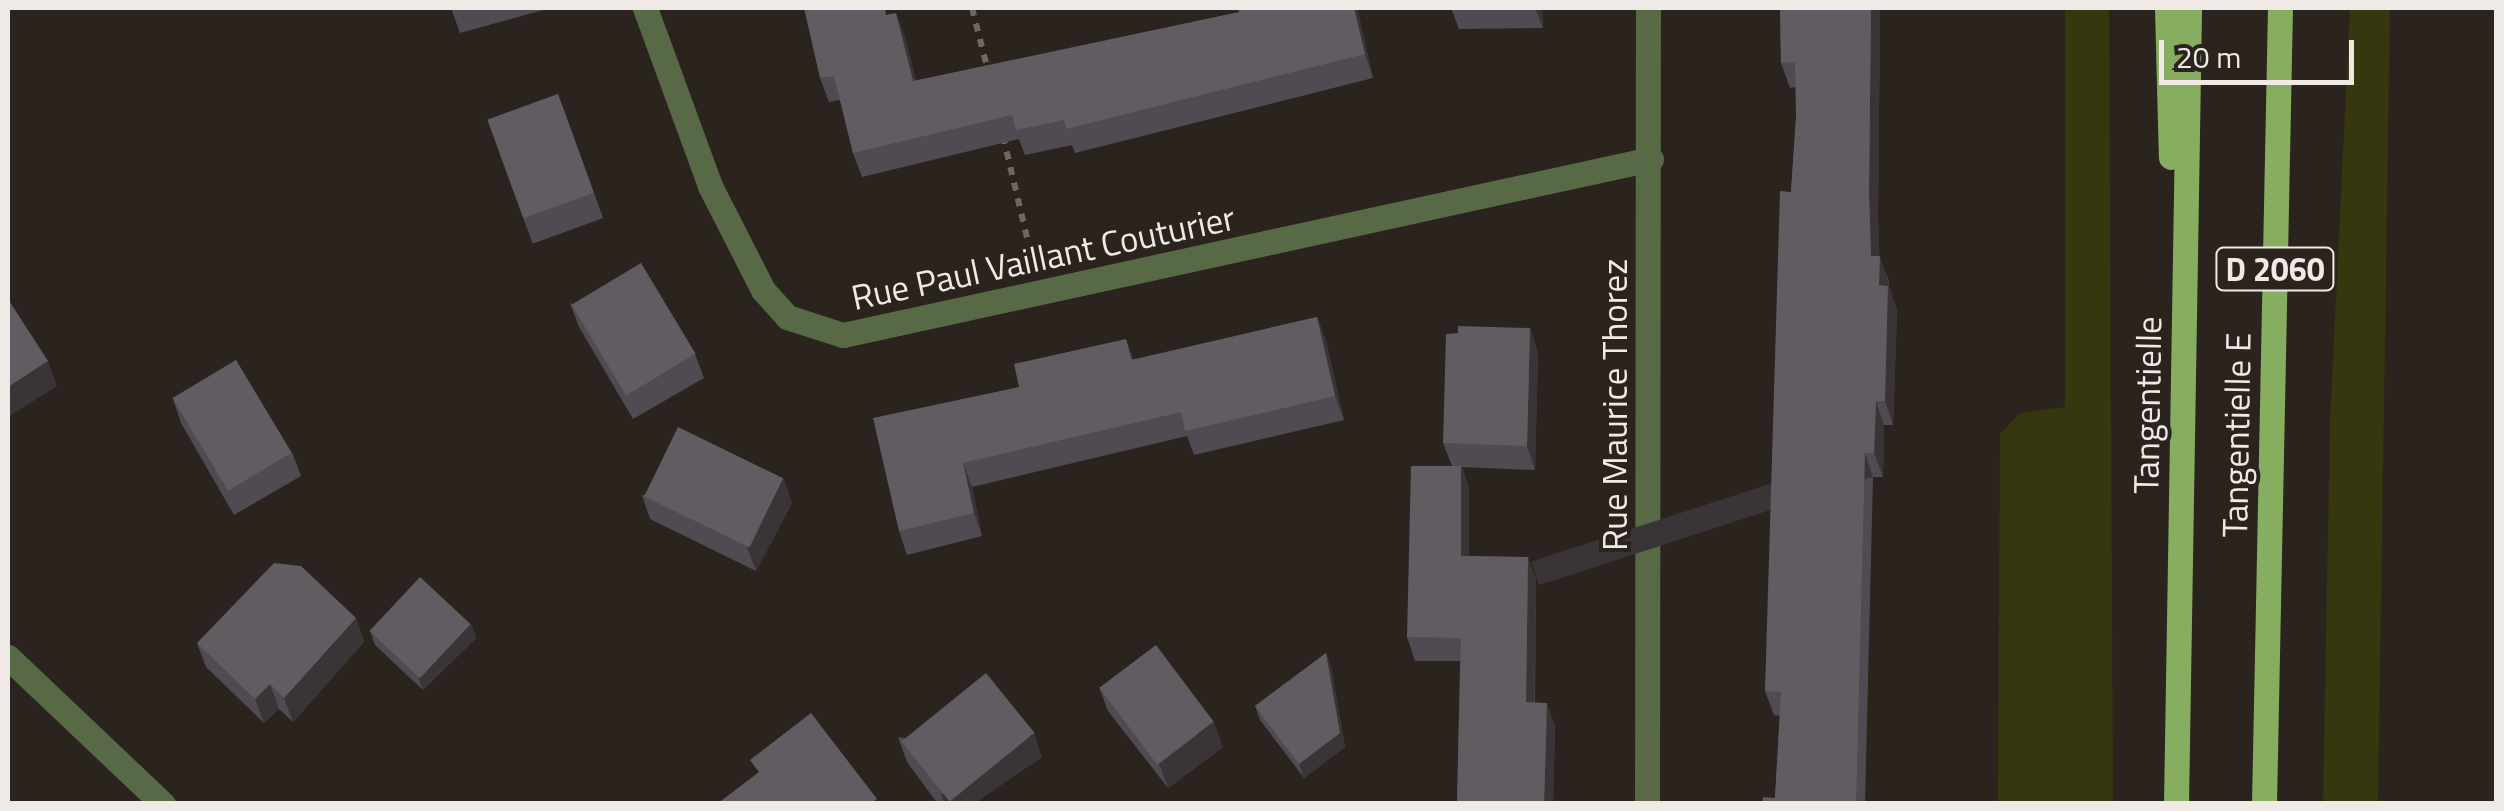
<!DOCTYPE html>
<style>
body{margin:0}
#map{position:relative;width:2504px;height:811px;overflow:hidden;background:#2b231e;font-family:"Titillium Web",sans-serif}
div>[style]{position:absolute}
.green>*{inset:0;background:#36370e}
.path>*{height:6px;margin-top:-3px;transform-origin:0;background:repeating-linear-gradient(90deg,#6e6763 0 8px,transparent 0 16px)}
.minor>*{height:25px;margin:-12.5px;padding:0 12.5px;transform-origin:12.5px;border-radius:12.5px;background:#576945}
.major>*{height:25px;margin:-12.5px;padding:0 12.5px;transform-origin:12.5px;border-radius:12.5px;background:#87ae60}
.wall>*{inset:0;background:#504b52;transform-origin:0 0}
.shaded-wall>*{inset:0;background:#3a3437;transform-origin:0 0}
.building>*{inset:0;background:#615c62;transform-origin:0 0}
span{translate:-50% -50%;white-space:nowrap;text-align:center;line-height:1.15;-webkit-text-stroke:8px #2b231e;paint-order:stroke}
.shield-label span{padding:2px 8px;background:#2b231e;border:2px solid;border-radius:8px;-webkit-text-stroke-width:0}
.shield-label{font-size:32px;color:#f0eae7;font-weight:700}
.street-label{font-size:35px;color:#f0eae7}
.frame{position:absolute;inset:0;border:10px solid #f0eae7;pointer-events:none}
.scale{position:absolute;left:2159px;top:40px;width:195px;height:45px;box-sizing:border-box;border:5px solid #f0eae7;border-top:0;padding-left:12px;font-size:30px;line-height:35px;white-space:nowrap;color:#f0eae7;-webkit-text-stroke:8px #2b231e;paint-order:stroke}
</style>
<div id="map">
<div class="green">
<i style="clip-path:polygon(2065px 8px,2109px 8px,2113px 803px,1998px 803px,2000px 434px,2020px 413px,2065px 407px)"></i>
<i style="clip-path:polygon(2350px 8px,2390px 8px,2378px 804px,2323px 803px,2330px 422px)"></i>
</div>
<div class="path">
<i style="left:972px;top:8px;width:65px;rotate:75.7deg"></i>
<i style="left:1003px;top:136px;width:113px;rotate:76.7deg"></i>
</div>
<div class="minor">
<i style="left:645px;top:8px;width:189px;rotate:69.9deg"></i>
<i style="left:710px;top:186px;width:117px;rotate:63deg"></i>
<i style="left:763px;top:290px;width:36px;rotate:48deg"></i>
<i style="left:787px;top:317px;width:59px;rotate:17.8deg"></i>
<i style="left:843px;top:335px;width:827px;rotate:-12.29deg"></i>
<i style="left:8px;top:657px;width:214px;rotate:43.5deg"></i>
<i style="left:1647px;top:804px;width:796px;rotate:-89.93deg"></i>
</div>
<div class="major">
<i style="left:2167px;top:8px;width:149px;rotate:88.5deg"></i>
<i style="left:2176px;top:804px;width:796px;rotate:-89.06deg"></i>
<i style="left:2264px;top:804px;width:796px;rotate:-88.85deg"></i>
</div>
<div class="wall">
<i style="clip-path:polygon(451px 8px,547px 8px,547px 9px,460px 33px)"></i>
<i style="clip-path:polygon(1357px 8px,1373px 78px,1075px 153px,1072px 145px,1025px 155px,1019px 139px,862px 177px,853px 153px,840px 100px,829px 102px,820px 78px,889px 14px,905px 37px,916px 81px)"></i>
<i style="clip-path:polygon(1451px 8px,1542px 8px,1543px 28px,1459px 29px)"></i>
<i style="clip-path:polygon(1780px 8px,1880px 8px,1878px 217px,1879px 256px,1889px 281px,1889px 288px,1897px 310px,1893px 425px,1884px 425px,1883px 477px,1873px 477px,1865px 804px,1762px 804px,1775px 798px,1780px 716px,1774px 715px,1765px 691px,1791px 192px,1796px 117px,1796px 87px,1790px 88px,1781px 63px)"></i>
<i style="left:558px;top:94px;width:132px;height:75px;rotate:70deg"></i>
<i style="clip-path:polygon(570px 303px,695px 354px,704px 378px,633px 419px,579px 327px)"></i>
<i style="clip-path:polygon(1317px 317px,1326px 341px,1344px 420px,1194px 455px,1187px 436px,972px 487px,982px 536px,907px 555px,899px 531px,1019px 387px,1126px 339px,1133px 360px)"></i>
<i style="clip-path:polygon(1530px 328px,1538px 353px,1535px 470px,1462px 467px,1469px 489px,1469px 556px,1528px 557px,1536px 580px,1535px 702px,1555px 726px,1553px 804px,1457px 804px,1460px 661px,1415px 661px,1407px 637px,1452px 466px,1443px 443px)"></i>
<i style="clip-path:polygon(173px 399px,292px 452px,301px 476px,234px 515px,181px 423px)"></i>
<i style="clip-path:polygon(783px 478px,792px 503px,756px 571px,650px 519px,642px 495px)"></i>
<i style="clip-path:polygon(356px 618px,364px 642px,293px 722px,279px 709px,264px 723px,206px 667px,197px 643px)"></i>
<i style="clip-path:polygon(471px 624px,476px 638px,423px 690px,375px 645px,370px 631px)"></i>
<i style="clip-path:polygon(1326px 653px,1331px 667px,1345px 747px,1304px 778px,1260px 720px,1255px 706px)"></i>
<i style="clip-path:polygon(1099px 687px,1223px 747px,1168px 788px,1108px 711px)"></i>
<i style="clip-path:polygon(898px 737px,1042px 757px,973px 804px,938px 804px,907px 762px)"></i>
</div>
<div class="shaded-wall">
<i style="clip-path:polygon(1354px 8px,1357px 8px,1373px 78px,1365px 54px)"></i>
<i style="clip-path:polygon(1535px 8px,1542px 8px,1543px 28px)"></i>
<i style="clip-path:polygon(1871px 8px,1880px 8px,1878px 217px,1880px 270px,1880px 256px,1897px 310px,1893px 425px,1885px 401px,1879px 285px,1871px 256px,1869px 193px)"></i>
<i style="clip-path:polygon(896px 13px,905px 37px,922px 105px,913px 81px)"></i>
<i style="clip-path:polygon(1317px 317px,1326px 341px,1344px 420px,1335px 396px)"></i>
<i style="clip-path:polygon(1530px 328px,1538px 353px,1535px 470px,1527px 446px)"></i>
<i style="clip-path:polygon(48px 361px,57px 386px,8px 417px,8px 387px)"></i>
<i style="clip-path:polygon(1876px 401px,1884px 425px,1883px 477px,1874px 453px)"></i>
<i style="left:1865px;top:453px;width:25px;height:351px;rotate:72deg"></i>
<i style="clip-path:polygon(963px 463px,972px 487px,982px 536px,974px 513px)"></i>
<i style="clip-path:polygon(1461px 466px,1469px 489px,1469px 579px,1461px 556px)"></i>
<i style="clip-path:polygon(783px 478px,792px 503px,756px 571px,747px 547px)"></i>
<i style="clip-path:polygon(1528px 557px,1536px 580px,1534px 726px,1526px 702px)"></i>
<i style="clip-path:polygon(356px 618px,364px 642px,293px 722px,284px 698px)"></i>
<i style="clip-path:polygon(471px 624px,476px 638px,423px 690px,418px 677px)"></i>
<i style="clip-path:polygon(1326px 653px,1331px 667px,1345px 747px,1304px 778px,1299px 764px)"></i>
<i style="clip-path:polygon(270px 684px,279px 709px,264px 723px,255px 699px)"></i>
<i style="clip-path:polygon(1547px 703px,1555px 726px,1553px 804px,1544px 804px)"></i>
<i style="clip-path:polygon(1214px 722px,1223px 747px,1168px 788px,1159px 764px)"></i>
<i style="clip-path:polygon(1034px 733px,1042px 757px,973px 804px,944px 804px,941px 795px)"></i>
</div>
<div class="building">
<i style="clip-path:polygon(804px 8px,885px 8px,886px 15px,896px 13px,913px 81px,1239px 12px,1238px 8px,1354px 8px,1365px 54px,1066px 129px,1064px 120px,1016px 130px,1012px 115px,853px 153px,834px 76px,820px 78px)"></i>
<i style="clip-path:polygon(1780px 8px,1871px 8px,1869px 193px,1871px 256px,1880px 256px,1879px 285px,1888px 286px,1885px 401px,1876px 401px,1874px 453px,1865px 453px,1856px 804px,1762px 804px,1763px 797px,1775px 798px,1781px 692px,1765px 691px,1780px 191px,1791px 192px,1796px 117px,1795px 62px,1781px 63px)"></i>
<i style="left:558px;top:94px;width:105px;height:75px;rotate:70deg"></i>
<i style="left:641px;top:263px;width:106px;height:81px;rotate:59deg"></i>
<i style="clip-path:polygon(8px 299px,48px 361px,8px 387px)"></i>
<i style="clip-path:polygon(1317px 317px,1335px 396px,1185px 431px,1181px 412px,963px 463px,974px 513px,899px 531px,873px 418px,1019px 387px,1014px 364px,1126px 339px,1131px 360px)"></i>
<i style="clip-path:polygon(1458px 326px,1530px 328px,1527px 446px,1443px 443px,1446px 334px,1458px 333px)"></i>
<i style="left:236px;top:360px;width:108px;height:74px;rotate:59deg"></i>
<i style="left:678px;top:427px;width:117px;height:77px;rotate:26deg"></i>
<i style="clip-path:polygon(1411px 466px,1461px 466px,1461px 556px,1528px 557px,1526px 702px,1547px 703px,1544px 804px,1457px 804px,1461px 638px,1407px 637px)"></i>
<i style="clip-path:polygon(274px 563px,301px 566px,356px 618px,284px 698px,270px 684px,255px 699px,197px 643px)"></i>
<i style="left:420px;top:577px;width:69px;height:74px;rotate:43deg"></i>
<i style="left:1156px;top:645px;width:96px;height:71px;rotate:53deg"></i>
<i style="clip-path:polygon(1326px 653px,1340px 733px,1299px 764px,1255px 706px)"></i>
<i style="left:986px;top:673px;width:77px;height:109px;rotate:51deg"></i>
<i style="clip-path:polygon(811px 713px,877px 799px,870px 804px,717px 804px,759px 772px,750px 760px)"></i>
</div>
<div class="shield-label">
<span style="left:2275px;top:269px">D 2060</span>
</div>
<div class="street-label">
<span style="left:1043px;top:257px;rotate:-12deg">Rue Paul Vaillant Couturier</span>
<span style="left:1614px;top:405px;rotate:-90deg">Rue Maurice Thorez</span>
<span style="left:2147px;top:405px;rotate:-89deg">Tangentielle</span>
<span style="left:2236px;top:435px;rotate:-89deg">Tangentielle E</span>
</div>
<div class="frame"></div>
<div class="scale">20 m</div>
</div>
